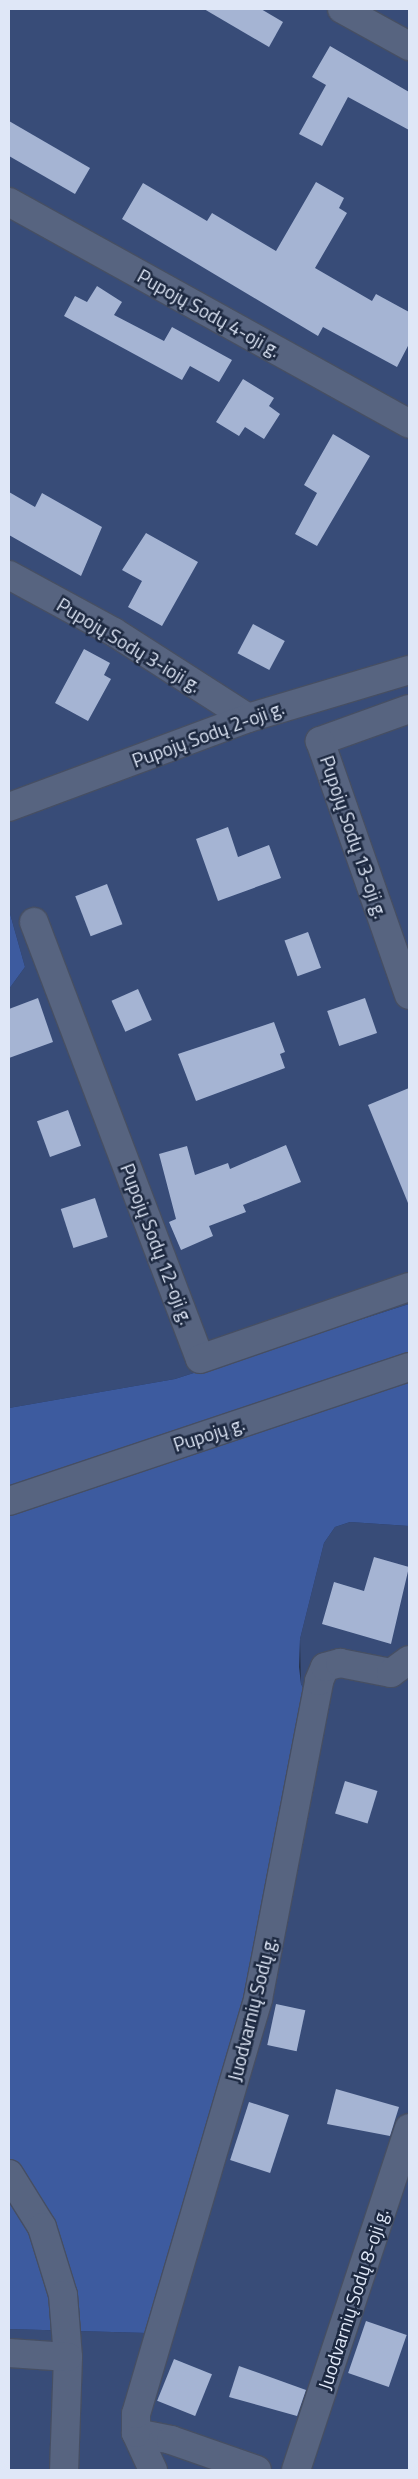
<!DOCTYPE html>
<meta charset="utf-8">
<style>
body{margin:0}
#map{position:relative;width:418px;height:2479px;overflow:hidden;background:#27334c;font-family:"Titillium Web",sans-serif}
div>[style]{position:absolute}
.green>*{inset:0;background:#384c78}
.forest>*{inset:0;background:#3d5b9f}
.building>*{inset:0;background:#a5b4d3;transform-origin:0 0}
.roads{filter:drop-shadow(1px 0 #464f64) drop-shadow(-1px 0 #464f64) drop-shadow(0 1px #464f64) drop-shadow(0 -1px #464f64)}
.street>*{height:28px;margin:-14px;padding:0 14px;transform-origin:14px;border-radius:14px;background:#576480}
span{translate:-50% -50%;white-space:nowrap;text-align:center;line-height:1.15;-webkit-text-stroke:5px #1d2941;paint-order:stroke}
.street-label{font-size:19px;color:#dfe7f7}
.frame{position:absolute;inset:0;border:10px solid #dfe7f7;pointer-events:none}
</style>
<div id="map">
<div class="green">
<i style="clip-path:polygon(9px 9px,409px 9px,409px 1304px,175px 1379px,9px 1408px,9px 989px,25px 967px,9px 910px)"></i>
<i style="clip-path:polygon(350px 1522px,409px 1526px,409px 2470px,9px 2470px,9px 2329px,147px 2333px,316px 1712px,301px 1684px,300px 1639px,324px 1543px,335px 1527px)"></i>
</div>
<div class="forest">
<i style="clip-path:polygon(9px 910px,25px 967px,9px 989px)"></i>
<i style="clip-path:polygon(409px 1304px,409px 1526px,350px 1522px,335px 1527px,324px 1543px,300px 1639px,299px 1667px,301px 1684px,316px 1712px,245px 2003px,147px 2333px,9px 2329px,9px 1408px,175px 1379px)"></i>
</div>
<div class="building">
<i style="clip-path:polygon(204px 9px,261px 9px,283px 22px,269px 47px)"></i>
<i style="clip-path:polygon(330px 46px,409px 92px,409px 130px,348px 97px,322px 146px,299px 134px,326px 85px,312px 77px)"></i>
<i style="clip-path:polygon(9px 121px,90px 168px,75px 194px,9px 156px)"></i>
<i style="clip-path:polygon(316px 182px,344px 198px,339px 208px,347px 213px,315px 268px,372px 301px,376px 294px,409px 312px,409px 344px,397px 367px,323px 327px,318px 336px,122px 219px,143px 183px,207px 221px,212px 213px,276px 251px)"></i>
<i style="clip-path:polygon(97px 286px,122px 302px,114px 315px,164px 341px,172px 327px,232px 360px,219px 382px,190px 366px,182px 380px,64px 316px,75px 296px,87px 302px)"></i>
<i style="clip-path:polygon(243px 379px,274px 398px,269px 406px,280px 414px,264px 439px,245px 427px,239px 436px,216px 422px)"></i>
<i style="clip-path:polygon(333px 434px,370px 456px,317px 546px,295px 534px,317px 493px,304px 485px)"></i>
<i style="clip-path:polygon(9px 492px,35px 507px,42px 493px,102px 527px,81px 576px,9px 535px)"></i>
<i style="clip-path:polygon(146px 533px,198px 562px,162px 626px,128px 607px,142px 581px,122px 570px)"></i>
<i style="left:253px;top:624px;width:36px;height:33px;rotate:28deg"></i>
<i style="clip-path:polygon(84px 649px,110px 663px,104px 675px,111px 679px,88px 721px,55px 703px)"></i>
<i style="clip-path:polygon(228px 827px,238px 857px,269px 845px,281px 878px,218px 901px,196px 839px)"></i>
<i style="left:107px;top:884px;width:43px;height:34px;rotate:69deg"></i>
<i style="left:308px;top:932px;width:38px;height:25px;rotate:70deg"></i>
<i style="left:138px;top:989px;width:34px;height:29px;rotate:66deg"></i>
<i style="clip-path:polygon(38px 998px,53px 1042px,9px 1058px,9px 1009px)"></i>
<i style="left:365px;top:998px;width:37px;height:40px;rotate:71deg"></i>
<i style="clip-path:polygon(274px 1022px,285px 1052px,280px 1054px,285px 1068px,196px 1101px,178px 1054px)"></i>
<i style="clip-path:polygon(409px 1088px,409px 1203px,408px 1203px,368px 1105px)"></i>
<i style="left:68px;top:1110px;width:38px;height:33px;rotate:70deg"></i>
<i style="clip-path:polygon(286px 1145px,301px 1182px,243px 1205px,246px 1212px,209px 1226px,213px 1236px,181px 1250px,169px 1222px,176px 1219px,159px 1154px,187px 1146px,195px 1175px,228px 1163px,230px 1169px)"></i>
<i style="left:95px;top:1198px;width:41px;height:36px;rotate:72deg"></i>
<i style="clip-path:polygon(374px 1557px,409px 1567px,391px 1644px,322px 1624px,334px 1582px,364px 1591px)"></i>
<i style="left:345px;top:1781px;width:34px;height:34px;rotate:17deg"></i>
<i style="left:276px;top:2004px;width:30px;height:42px;rotate:12deg"></i>
<i style="clip-path:polygon(336px 2089px,399px 2107px,390px 2136px,327px 2124px)"></i>
<i style="left:249px;top:2102px;width:42px;height:61px;rotate:18deg"></i>
<i style="left:366px;top:2321px;width:43px;height:55px;rotate:19deg"></i>
<i style="left:174px;top:2359px;width:41px;height:45px;rotate:22deg"></i>
<i style="clip-path:polygon(239px 2366px,306px 2390px,297px 2416px,229px 2397px)"></i>
</div>
<div class="roads">
<div class="street">
<i style="left:342px;top:9px;width:77px;rotate:28.9deg"></i>
<i style="left:9px;top:202px;width:457px;rotate:29deg"></i>
<i style="left:9px;top:575px;width:119px;rotate:28.5deg"></i>
<i style="left:114px;top:632px;width:159px;rotate:32.7deg"></i>
<i style="left:409px;top:709px;width:95px;rotate:160.2deg"></i>
<i style="left:320px;top:741px;width:269px;rotate:70.7deg"></i>
<i style="left:9px;top:807px;width:255px;rotate:-20.4deg"></i>
<i style="left:248px;top:718px;width:168px;rotate:-16.6deg"></i>
<i style="left:34px;top:922px;width:467px;rotate:69.2deg"></i>
<i style="left:200px;top:1359px;width:221px;rotate:-19deg"></i>
<i style="left:9px;top:1501px;width:422px;rotate:-18.5deg"></i>
<i style="left:9px;top:2174px;width:62px;rotate:58.1deg"></i>
<i style="left:42px;top:2227px;width:71px;rotate:72.8deg"></i>
<i style="left:63px;top:2295px;width:62px;rotate:85.4deg"></i>
<i style="left:68px;top:2357px;width:113px;rotate:92deg"></i>
<i style="left:9px;top:2353px;width:59px;rotate:3.9deg"></i>
<i style="left:136px;top:2433px;width:36px;rotate:11deg"></i>
<i style="left:171px;top:2440px;width:91px;rotate:19.2deg"></i>
<i style="left:153px;top:2470px;width:41px;rotate:-114.7deg"></i>
<i style="left:136px;top:2433px;width:19px;rotate:-90deg"></i>
<i style="left:136px;top:2414px;width:433px;rotate:-73.6deg"></i>
<i style="left:258px;top:1999px;width:324px;rotate:-79.1deg"></i>
<i style="left:319px;top:1681px;width:15px;rotate:-67deg"></i>
<i style="left:325px;top:1667px;width:16px;rotate:-15deg"></i>
<i style="left:340px;top:1663px;width:52px;rotate:11.1deg"></i>
<i style="left:391px;top:1673px;width:22px;rotate:-36deg"></i>
<i style="left:296px;top:2470px;width:360px;rotate:-71.7deg"></i>
</div>
</div>
<div class="street-label">
<span style="left:209px;top:313px;rotate:29deg">Pupojų Sodų 4-oji g.</span>
<span style="left:129px;top:645px;rotate:31deg">Pupojų Sodų 3-ioji g.</span>
<span style="left:208px;top:734px;rotate:-20deg">Pupojų Sodų 2-oji g.</span>
<span style="left:354px;top:837px;rotate:71deg">Pupojų Sodų 13-oji g.</span>
<span style="left:157px;top:1244px;rotate:69deg">Pupojų Sodų 12-oji g.</span>
<span style="left:209px;top:1434px;rotate:-18deg">Pupojų g.</span>
<span style="left:252px;top:2009px;rotate:-76deg">Juodvarnių Sodų g.</span>
<span style="left:353px;top:2299px;rotate:-72deg">Juodvarnių Sodų 8-oji g.</span>
</div>
<div class="frame"></div>
</div>
